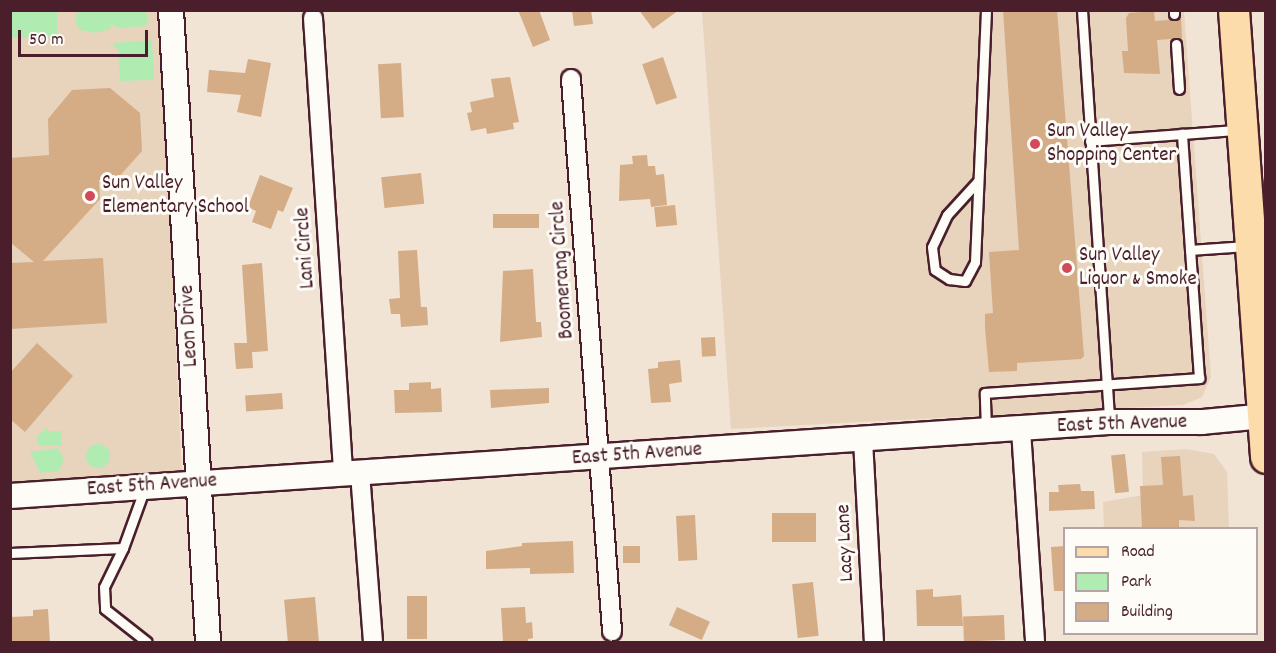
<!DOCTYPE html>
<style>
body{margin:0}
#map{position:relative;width:1276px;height:653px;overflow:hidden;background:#f1e4d5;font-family:Dekko,sans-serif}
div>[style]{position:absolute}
.built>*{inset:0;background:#e8d3bd}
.green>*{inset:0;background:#b0ecb2;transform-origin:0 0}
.round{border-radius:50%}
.building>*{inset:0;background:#d4ac86;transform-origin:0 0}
.roads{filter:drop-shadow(2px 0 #4a1f2b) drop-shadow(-2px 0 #4a1f2b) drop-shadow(0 2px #4a1f2b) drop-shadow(0 -2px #4a1f2b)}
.service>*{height:9px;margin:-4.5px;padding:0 4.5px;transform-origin:4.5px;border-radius:4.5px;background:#fdfcf7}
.minor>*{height:18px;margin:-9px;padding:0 9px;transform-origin:9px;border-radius:9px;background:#fdfcf7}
.tertiary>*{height:24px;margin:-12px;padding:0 12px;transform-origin:12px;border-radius:12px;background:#fdfcf7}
.primary>*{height:30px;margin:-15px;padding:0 15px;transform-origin:15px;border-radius:15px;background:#fddcac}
.dots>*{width:16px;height:16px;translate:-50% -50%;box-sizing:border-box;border:3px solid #fdfcf7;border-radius:50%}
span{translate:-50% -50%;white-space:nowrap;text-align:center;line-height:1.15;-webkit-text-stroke:6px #fdfcf7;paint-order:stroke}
.poi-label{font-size:21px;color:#4a1f2b}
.left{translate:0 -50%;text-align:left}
.street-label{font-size:21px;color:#4a1f2b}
.frame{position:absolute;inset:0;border:12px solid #4a1f2b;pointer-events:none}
.legend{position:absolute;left:1063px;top:527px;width:195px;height:108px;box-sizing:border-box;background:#fdfcf7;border:2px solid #b5a4a5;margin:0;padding:8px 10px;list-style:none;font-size:18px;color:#4a1f2b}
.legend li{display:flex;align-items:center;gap:12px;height:30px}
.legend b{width:30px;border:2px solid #b5a4a5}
.scale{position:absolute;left:18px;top:30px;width:130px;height:27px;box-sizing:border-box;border:3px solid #4a1f2b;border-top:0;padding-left:8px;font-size:18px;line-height:21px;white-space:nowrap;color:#4a1f2b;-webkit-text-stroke:4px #fdfcf7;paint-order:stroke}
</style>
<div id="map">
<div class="built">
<i style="clip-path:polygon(11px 11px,160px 11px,182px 474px,11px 484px)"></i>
<i style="clip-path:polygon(702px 11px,1184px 11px,1211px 377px,1202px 397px,1183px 405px,731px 429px)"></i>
<i style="clip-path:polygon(1186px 449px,1214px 454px,1227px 472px,1229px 528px,1104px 528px,1103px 502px,1143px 495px,1142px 452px)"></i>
</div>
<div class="green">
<i style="left:10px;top:11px;width:47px;height:27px"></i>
<i style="clip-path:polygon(77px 11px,146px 11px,148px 21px,146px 26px,118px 28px,111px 24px,110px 29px,95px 33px,81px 30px,75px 23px)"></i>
<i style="clip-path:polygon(152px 40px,154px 80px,120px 81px,118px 48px,114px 48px,114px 43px)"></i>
<i style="clip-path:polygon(48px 427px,48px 431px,62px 431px,61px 445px,39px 446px,36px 437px)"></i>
<i class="round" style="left:86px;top:444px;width:24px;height:24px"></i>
<i style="clip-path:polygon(58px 448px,64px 459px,59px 471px,40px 473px,30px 452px)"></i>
</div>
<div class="building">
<i style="clip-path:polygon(518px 10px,539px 10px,550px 40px,533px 47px)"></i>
<i style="clip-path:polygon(572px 10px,591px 10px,593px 24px,574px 26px)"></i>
<i style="clip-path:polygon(639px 10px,679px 10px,653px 29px)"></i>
<i style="clip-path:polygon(1003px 10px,1057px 10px,1084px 356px,1081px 359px,1017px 363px,1017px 371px,989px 372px,985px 328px,985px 314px,993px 313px,989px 252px,1019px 250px)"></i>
<i style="clip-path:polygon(1154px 11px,1155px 21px,1181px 19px,1182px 38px,1157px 40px,1160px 74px,1124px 73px,1122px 51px,1128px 51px,1126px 18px,1129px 13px)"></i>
<i style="left:663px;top:57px;width:43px;height:22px;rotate:71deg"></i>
<i style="clip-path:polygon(248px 59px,271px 63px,261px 117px,237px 112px,241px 95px,207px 92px,209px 70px,245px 73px)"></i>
<i style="left:401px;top:63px;width:54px;height:23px;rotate:87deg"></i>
<i style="clip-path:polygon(510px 77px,519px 122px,513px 123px,514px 129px,487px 134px,486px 128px,471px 131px,467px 113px,472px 112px,470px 102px,494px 97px,491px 79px)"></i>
<i style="clip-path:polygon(110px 88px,140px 113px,142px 151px,117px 179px,99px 180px,100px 199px,43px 261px,103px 258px,107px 323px,10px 329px,10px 263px,34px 262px,10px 242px,10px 158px,49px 155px,48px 119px,72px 90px)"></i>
<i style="clip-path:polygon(647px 155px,648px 166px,655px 166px,656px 175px,664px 174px,667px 205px,651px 207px,650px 199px,619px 201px,620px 165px,633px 164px,632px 156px)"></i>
<i style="left:421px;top:173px;width:31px;height:40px;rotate:84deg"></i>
<i style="clip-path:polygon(260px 175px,293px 188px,283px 212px,278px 210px,271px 229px,252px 222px,256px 211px,248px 207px)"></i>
<i style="left:675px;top:205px;width:20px;height:21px;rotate:84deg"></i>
<i style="left:539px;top:214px;width:14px;height:46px;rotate:90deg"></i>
<i style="clip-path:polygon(417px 250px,421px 307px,427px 307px,428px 325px,401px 327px,400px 314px,391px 314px,389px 299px,400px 298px,398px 251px)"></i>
<i style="clip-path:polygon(262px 263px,268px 351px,252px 352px,253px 368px,236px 369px,234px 343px,247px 343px,242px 265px)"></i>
<i style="clip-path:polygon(533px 269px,536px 322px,541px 322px,542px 337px,500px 342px,503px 271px)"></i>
<i style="left:715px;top:337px;width:19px;height:14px;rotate:87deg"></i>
<i style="clip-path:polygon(37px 343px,73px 376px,25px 432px,10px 419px,10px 373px)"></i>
<i style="clip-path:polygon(680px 360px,682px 382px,669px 384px,671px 402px,651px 403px,648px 369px,658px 368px,658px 362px)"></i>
<i style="clip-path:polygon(431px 382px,431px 389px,441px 388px,442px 412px,395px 413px,394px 390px,409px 390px,409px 383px)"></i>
<i style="clip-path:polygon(549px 388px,549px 403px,491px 408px,490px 390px)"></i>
<i style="left:282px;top:393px;width:16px;height:37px;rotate:86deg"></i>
<i style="left:1125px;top:454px;width:38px;height:14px;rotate:84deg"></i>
<i style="clip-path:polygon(1180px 456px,1183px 496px,1193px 495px,1195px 521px,1179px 520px,1179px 528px,1142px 528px,1140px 486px,1163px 485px,1161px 457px)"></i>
<i style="clip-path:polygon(1080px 484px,1081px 491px,1094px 491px,1095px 509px,1049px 511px,1049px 492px,1059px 492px,1058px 485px)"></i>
<i style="left:816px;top:513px;width:29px;height:44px;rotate:90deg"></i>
<i style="left:695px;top:515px;width:45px;height:19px;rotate:87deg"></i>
<i style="clip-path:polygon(573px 541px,574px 573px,530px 574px,530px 568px,486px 569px,486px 551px,522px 546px,522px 543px)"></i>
<i style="left:623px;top:546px;width:17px;height:17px"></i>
<i style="clip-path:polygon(1065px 546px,1065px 591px,1054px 591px,1051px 547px)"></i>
<i style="left:813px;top:582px;width:54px;height:21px;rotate:84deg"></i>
<i style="clip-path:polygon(933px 589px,933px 597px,961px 595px,963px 626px,917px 626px,916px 590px)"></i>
<i style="left:407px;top:596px;width:20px;height:43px"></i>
<i style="left:315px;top:597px;width:45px;height:31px;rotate:85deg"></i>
<i style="clip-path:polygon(525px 607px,526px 623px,532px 622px,533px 638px,528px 639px,528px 642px,503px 642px,501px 608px)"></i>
<i style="left:677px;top:607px;width:36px;height:20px;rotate:24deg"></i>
<i style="clip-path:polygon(48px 609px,50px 642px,10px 642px,10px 617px,33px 616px,33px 610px)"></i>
<i style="left:1004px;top:615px;width:25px;height:41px;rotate:88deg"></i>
</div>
<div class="roads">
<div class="service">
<i style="left:1082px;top:10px;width:412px;rotate:86.2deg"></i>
<i style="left:1174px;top:10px;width:4px;rotate:90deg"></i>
<i style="left:1176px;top:44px;width:45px;rotate:86.2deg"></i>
<i style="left:1090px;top:141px;width:148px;rotate:-4.3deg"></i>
<i style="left:978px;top:181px;width:46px;rotate:132.4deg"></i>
<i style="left:947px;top:215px;width:35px;rotate:115deg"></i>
<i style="left:932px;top:247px;width:23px;rotate:83deg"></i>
<i style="left:935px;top:270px;width:17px;rotate:33deg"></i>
<i style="left:949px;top:279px;width:16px;rotate:7deg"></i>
<i style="left:965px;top:281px;width:21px;rotate:-62deg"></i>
<i style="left:975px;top:262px;width:252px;rotate:-87.5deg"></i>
<i style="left:1190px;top:250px;width:56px;rotate:-4.1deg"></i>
<i style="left:986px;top:429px;width:36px;rotate:-92deg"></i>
<i style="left:985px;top:393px;width:215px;rotate:-4deg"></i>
<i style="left:1199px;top:378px;width:245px;rotate:-94deg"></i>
<i style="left:123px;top:548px;width:43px;rotate:116deg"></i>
<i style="left:104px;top:587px;width:22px;rotate:87deg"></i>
<i style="left:105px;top:609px;width:53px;rotate:38.2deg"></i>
<i style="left:10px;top:553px;width:113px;rotate:-2.5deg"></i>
<i style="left:123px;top:548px;width:62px;rotate:-70.1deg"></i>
</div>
<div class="minor">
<i style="left:313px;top:18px;width:457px;rotate:86.2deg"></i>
<i style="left:571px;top:79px;width:554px;rotate:85.75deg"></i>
<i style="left:1021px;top:430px;width:212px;rotate:86.2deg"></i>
<i style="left:863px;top:440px;width:202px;rotate:86.9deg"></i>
<i style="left:360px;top:473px;width:169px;rotate:85.6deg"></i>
</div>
<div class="tertiary">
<i style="left:171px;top:10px;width:633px;rotate:86.65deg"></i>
<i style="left:10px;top:496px;width:1101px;rotate:-3.85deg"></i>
<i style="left:1109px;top:422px;width:93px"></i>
<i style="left:1202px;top:422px;width:64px;rotate:-5.4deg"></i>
</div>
<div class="primary">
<i style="left:1234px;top:10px;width:449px;rotate:85.9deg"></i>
</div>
</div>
<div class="dots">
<i style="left:1035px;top:144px;background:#d1495b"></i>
<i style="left:90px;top:196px;background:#d1495b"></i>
<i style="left:1067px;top:268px;background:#d1495b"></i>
</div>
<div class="poi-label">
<span class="left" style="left:1047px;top:144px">Sun Valley<br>Shopping Center</span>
<span class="left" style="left:102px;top:196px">Sun Valley<br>Elementary School</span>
<span class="left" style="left:1079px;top:268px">Sun Valley<br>Liquor &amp; Smoke</span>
</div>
<div class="street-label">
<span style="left:306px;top:248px;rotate:-94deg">Lani Circle</span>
<span style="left:563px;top:270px;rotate:-94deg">Boomerang Circle</span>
<span style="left:190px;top:326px;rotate:-93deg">Leon Drive</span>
<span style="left:1122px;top:425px;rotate:-2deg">East 5th Avenue</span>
<span style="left:637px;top:455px;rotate:-4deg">East 5th Avenue</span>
<span style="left:152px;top:486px;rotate:-4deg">East 5th Avenue</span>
<span style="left:846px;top:543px;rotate:-93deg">Lacy Lane</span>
</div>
<div class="frame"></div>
<ul class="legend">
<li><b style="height:8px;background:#fddcac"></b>Road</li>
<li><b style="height:16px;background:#b0ecb2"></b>Park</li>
<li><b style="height:16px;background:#d4ac86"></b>Building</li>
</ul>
<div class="scale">50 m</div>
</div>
